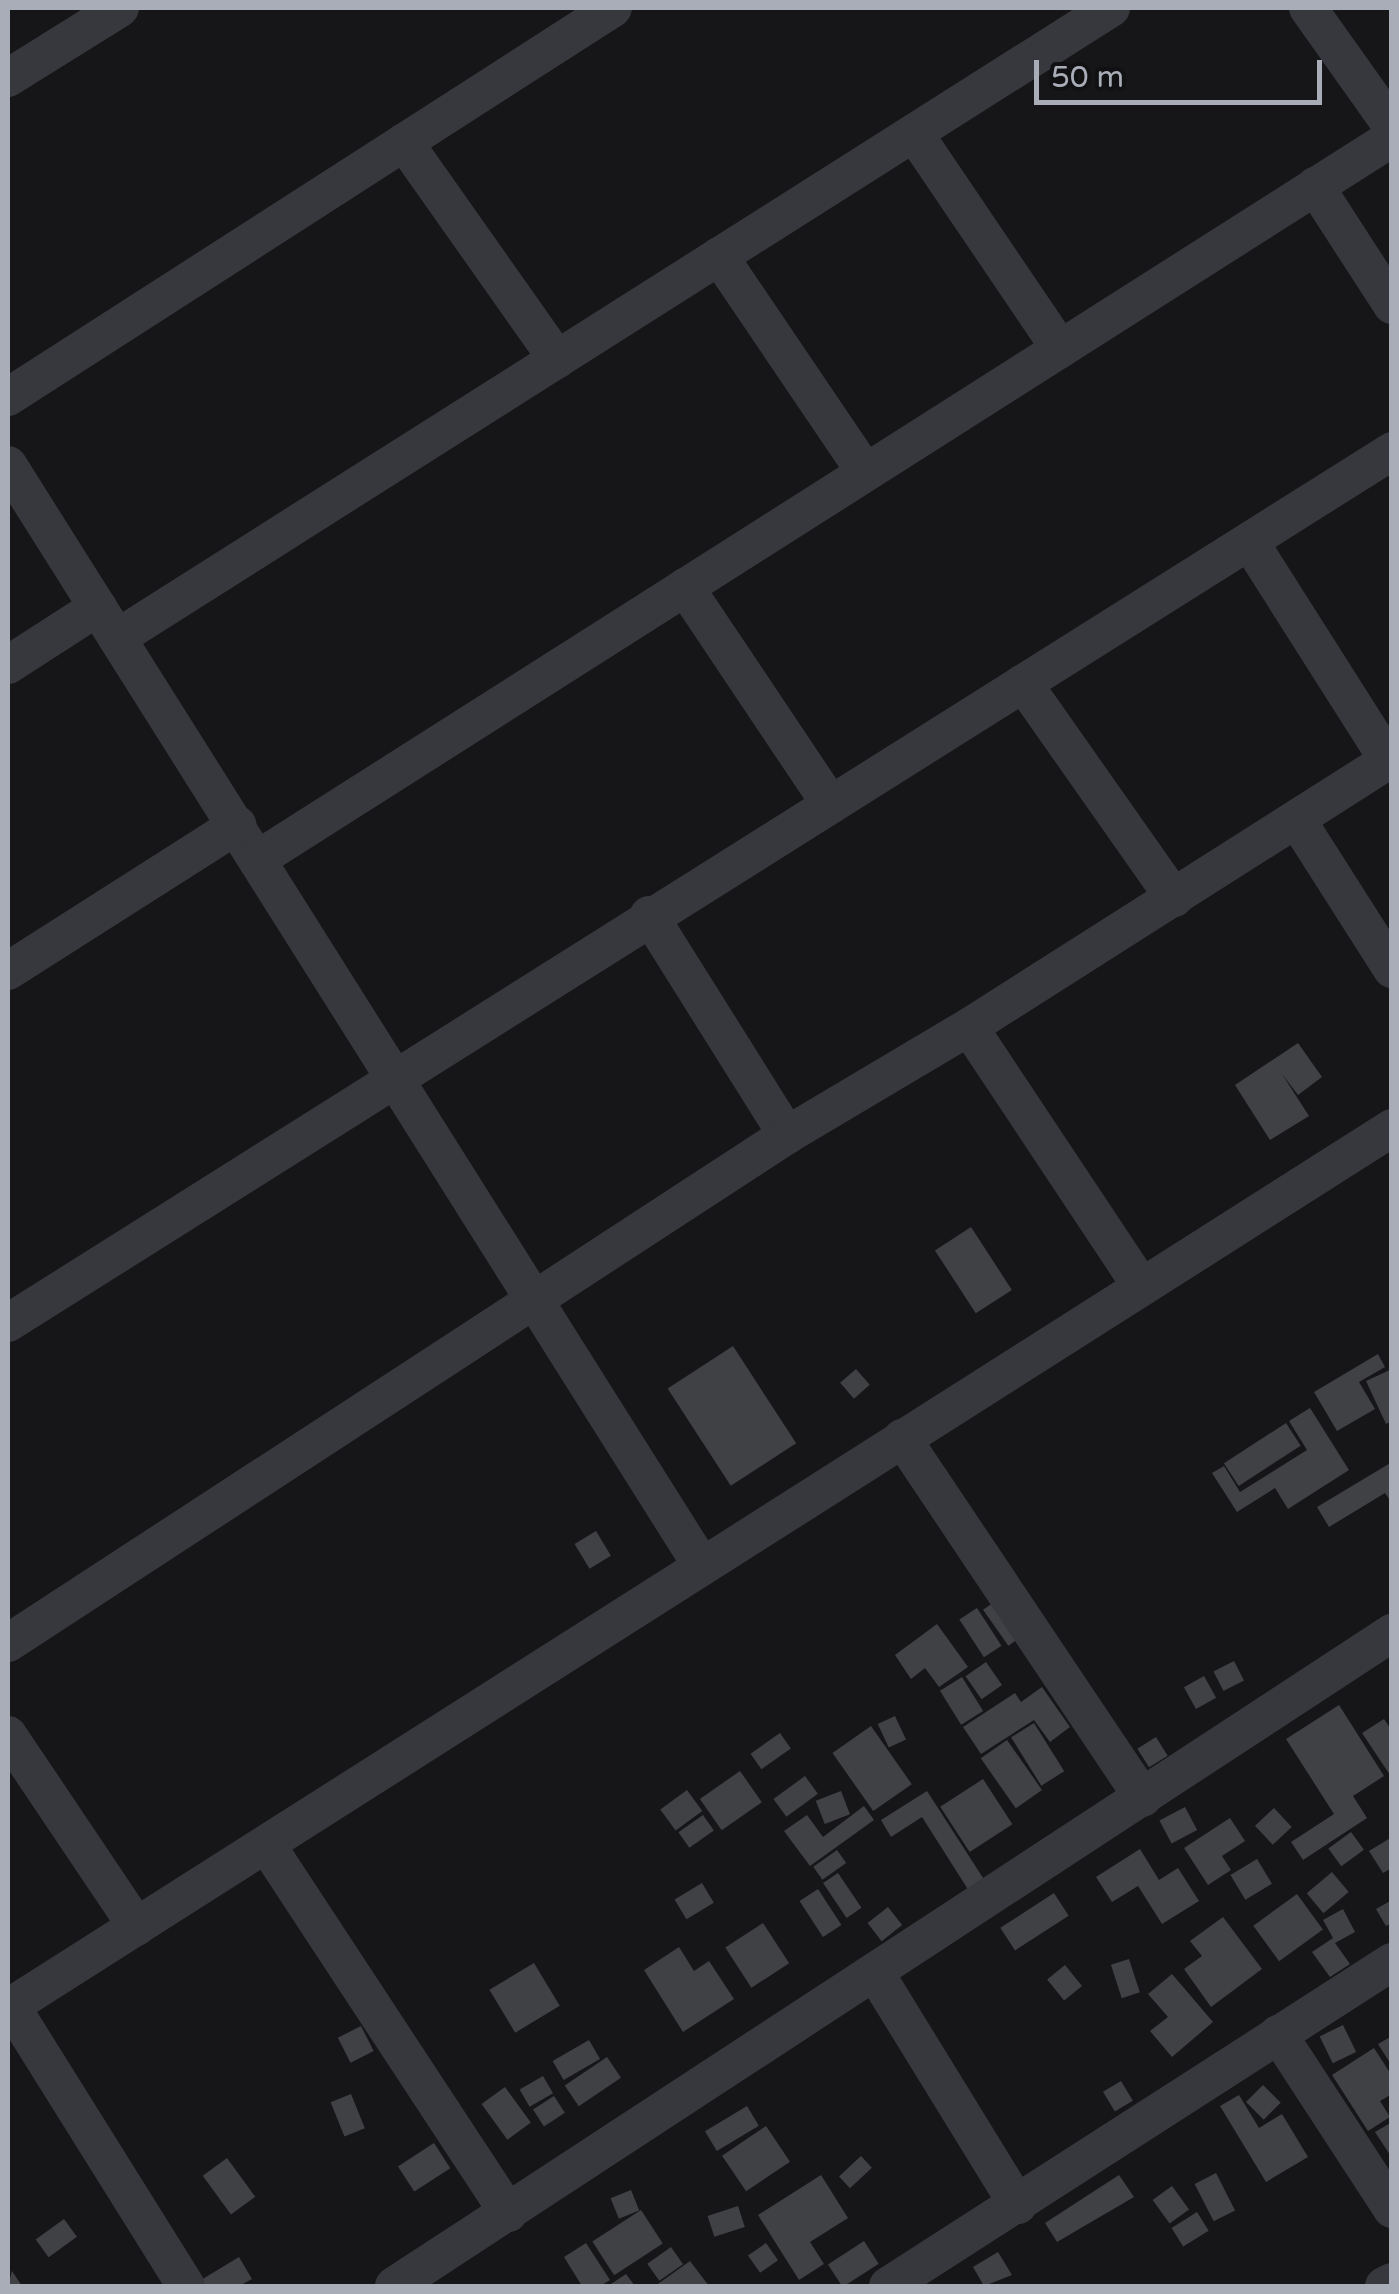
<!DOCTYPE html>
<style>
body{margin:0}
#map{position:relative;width:1399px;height:2294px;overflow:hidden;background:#161618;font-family:"Varela Round",sans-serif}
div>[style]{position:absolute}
.building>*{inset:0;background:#404145;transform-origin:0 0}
.minor>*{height:38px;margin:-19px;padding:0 19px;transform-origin:19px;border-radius:19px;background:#37383d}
span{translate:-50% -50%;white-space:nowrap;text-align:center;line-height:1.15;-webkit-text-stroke:8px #111113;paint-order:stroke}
.frame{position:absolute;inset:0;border:10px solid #a8adb8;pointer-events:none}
.scale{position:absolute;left:1034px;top:60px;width:288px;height:45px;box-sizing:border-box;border:5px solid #a8adb8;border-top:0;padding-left:12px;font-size:30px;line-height:35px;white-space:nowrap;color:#a8adb8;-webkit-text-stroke:8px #111113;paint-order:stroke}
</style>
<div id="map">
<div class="building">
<i style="clip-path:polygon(1298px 1043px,1322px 1077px,1298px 1095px,1282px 1074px,1309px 1116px,1270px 1140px,1235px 1085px)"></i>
<i style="left:971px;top:1227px;width:75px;height:43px;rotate:57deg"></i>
<i style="left:733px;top:1346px;width:116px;height:78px;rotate:57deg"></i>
<i style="clip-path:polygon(1378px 1354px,1385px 1367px,1359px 1382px,1375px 1409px,1337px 1431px,1314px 1392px)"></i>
<i style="left:856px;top:1369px;width:21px;height:21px;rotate:49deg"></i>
<i style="clip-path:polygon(1392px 1369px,1392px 1421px,1386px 1424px,1366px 1381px)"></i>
<i style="clip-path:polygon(1310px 1408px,1349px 1470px,1288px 1509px,1275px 1488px,1237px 1512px,1212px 1473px,1224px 1466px,1240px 1492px,1307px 1450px,1289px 1421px)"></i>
<i style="left:1286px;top:1423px;width:27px;height:74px;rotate:57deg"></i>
<i style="clip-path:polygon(1392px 1462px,1392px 1503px,1385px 1493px,1329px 1527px,1317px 1507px)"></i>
<i style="left:596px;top:1531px;width:29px;height:25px;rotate:59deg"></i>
<i style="left:997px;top:1600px;width:44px;height:17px;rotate:55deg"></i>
<i style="left:977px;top:1608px;width:45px;height:21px;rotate:57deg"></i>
<i style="clip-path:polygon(937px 1624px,968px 1667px,939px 1687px,925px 1668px,911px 1679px,895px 1655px)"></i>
<i style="left:1234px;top:1661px;width:22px;height:23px;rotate:63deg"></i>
<i style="left:986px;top:1662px;width:28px;height:25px;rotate:55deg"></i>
<i style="left:1204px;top:1676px;width:25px;height:23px;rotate:61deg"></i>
<i style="left:962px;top:1677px;width:40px;height:26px;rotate:58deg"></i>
<i style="clip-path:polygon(1042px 1687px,1070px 1727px,1050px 1742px,1034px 1720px,981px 1754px,963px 1727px,1015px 1693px,1021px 1702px)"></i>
<i style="clip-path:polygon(1339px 1705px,1384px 1776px,1353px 1796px,1367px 1818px,1303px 1860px,1291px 1842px,1334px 1814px,1286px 1739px)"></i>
<i style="left:895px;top:1716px;width:26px;height:19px;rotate:65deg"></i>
<i style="clip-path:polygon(1384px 1719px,1392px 1731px,1392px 1778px,1362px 1733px)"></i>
<i style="left:1034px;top:1723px;width:57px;height:27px;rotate:58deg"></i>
<i style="left:871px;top:1726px;width:71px;height:47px;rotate:55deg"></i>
<i style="left:780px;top:1733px;width:19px;height:36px;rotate:55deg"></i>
<i style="left:1156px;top:1737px;width:22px;height:22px;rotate:58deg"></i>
<i style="left:1007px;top:1740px;width:61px;height:32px;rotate:55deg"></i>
<i style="left:740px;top:1771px;width:38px;height:49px;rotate:55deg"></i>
<i style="left:805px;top:1776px;width:22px;height:39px;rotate:54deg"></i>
<i style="left:983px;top:1779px;width:54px;height:51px;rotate:57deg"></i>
<i style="left:687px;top:1790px;width:26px;height:33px;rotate:54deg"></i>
<i style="left:841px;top:1791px;width:25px;height:27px;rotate:69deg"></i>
<i style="clip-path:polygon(927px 1791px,985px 1881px,969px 1891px,922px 1817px,891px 1837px,881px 1820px)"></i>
<i style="clip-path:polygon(864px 1806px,874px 1820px,810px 1866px,784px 1831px,807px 1815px,823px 1837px)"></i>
<i style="left:1185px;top:1807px;width:26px;height:29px;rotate:62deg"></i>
<i style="left:1274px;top:1808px;width:26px;height:26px;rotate:47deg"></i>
<i style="left:703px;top:1815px;width:19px;height:30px;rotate:55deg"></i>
<i style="clip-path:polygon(1230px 1818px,1245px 1841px,1222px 1856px,1231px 1870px,1208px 1885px,1184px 1848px)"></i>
<i style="left:1351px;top:1832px;width:22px;height:28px;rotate:54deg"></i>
<i style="clip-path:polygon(1392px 1837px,1392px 1868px,1383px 1873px,1369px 1851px)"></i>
<i style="clip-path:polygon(1140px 1849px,1159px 1880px,1178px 1868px,1199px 1901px,1162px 1924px,1138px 1886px,1112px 1902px,1096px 1877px)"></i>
<i style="left:837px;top:1850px;width:16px;height:29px;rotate:55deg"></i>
<i style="left:1257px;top:1859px;width:29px;height:31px;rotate:59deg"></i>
<i style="left:1332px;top:1872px;width:26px;height:33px;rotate:50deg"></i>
<i style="left:838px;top:1873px;width:42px;height:18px;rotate:56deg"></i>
<i style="left:702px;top:1883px;width:23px;height:32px;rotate:59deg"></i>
<i style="left:818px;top:1889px;width:43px;height:22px;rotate:57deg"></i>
<i style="left:1054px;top:1893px;width:27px;height:64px;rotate:57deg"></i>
<i style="left:1297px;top:1894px;width:44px;height:54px;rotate:54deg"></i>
<i style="clip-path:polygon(1392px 1900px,1392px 1923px,1386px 1926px,1376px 1909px)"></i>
<i style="left:888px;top:1907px;width:23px;height:26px;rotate:52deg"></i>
<i style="clip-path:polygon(1343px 1909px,1355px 1932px,1335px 1943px,1350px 1964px,1330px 1977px,1312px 1952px,1333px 1938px,1323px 1920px)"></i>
<i style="clip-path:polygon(1223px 1917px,1262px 1969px,1211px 2007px,1184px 1969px,1202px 1956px,1190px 1941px)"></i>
<i style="left:763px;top:1923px;width:48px;height:45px;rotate:57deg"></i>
<i style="clip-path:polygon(679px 1947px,694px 1971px,709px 1961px,734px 1999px,683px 2032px,644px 1970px)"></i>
<i style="left:1129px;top:1959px;width:35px;height:19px;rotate:72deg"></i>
<i style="left:534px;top:1963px;width:50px;height:52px;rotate:59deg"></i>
<i style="left:1065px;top:1965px;width:27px;height:23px;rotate:51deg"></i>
<i style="clip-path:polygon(1172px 1974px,1213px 2022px,1172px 2057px,1150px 2031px,1168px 2017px,1148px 1994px)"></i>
<i style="left:1343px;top:2025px;width:30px;height:26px;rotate:64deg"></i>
<i style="left:361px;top:2026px;width:28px;height:26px;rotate:63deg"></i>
<i style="clip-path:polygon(1392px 2036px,1392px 2066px,1378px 2044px)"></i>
<i style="left:589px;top:2040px;width:22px;height:42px;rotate:60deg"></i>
<i style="clip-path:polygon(1374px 2048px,1392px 2076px,1392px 2094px,1380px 2101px,1390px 2117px,1368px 2131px,1332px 2075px)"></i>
<i style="left:607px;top:2057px;width:25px;height:51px;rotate:56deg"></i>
<i style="left:543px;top:2076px;width:20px;height:27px;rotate:60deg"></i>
<i style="left:1121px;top:2081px;width:23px;height:21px;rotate:59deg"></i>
<i style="left:1263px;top:2085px;width:25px;height:24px;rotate:45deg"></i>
<i style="left:505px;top:2087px;width:44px;height:29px;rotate:54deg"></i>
<i style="left:351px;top:2094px;width:37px;height:22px;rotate:68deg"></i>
<i style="clip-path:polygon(1239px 2095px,1259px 2128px,1282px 2114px,1308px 2157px,1266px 2182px,1220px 2106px)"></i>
<i style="left:554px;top:2096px;width:20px;height:25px;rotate:57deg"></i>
<i style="left:747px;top:2106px;width:23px;height:49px;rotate:59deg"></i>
<i style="clip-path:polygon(1392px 2122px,1392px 2158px,1375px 2132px)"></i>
<i style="left:766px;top:2126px;width:43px;height:53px;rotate:56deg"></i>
<i style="left:434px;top:2143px;width:30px;height:43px;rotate:57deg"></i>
<i style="left:861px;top:2156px;width:16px;height:30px;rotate:47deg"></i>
<i style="left:227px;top:2158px;width:48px;height:30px;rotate:54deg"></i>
<i style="left:1216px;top:2173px;width:42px;height:24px;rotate:63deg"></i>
<i style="clip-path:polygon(821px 2175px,848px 2218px,810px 2242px,824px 2264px,799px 2280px,758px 2215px)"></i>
<i style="clip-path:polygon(1119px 2175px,1134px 2197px,1057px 2242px,1045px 2223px)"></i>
<i style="left:1172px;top:2186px;width:29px;height:24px;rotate:54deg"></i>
<i style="left:631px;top:2190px;width:22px;height:22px;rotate:68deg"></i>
<i style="left:738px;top:2206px;width:22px;height:32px;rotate:72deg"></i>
<i style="left:641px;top:2210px;width:40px;height:58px;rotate:57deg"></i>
<i style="left:1197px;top:2212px;width:22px;height:30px;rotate:58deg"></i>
<i style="left:64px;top:2219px;width:22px;height:35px;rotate:54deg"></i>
<i style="left:864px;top:2241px;width:27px;height:43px;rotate:57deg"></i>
<i style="clip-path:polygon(586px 2243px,610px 2280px,600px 2286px,582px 2286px,564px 2257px)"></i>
<i style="left:766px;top:2243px;width:21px;height:22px;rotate:55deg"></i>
<i style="left:671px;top:2247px;width:21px;height:29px;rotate:55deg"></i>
<i style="clip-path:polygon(998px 2252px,1012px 2275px,984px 2286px,973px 2267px)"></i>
<i style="clip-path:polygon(239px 2257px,252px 2279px,239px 2286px,191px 2286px)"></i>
<i style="clip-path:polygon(690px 2261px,709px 2286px,655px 2286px)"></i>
<i style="clip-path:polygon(12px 2271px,22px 2286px,8px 2286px)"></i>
<i style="clip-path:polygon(626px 2274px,635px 2286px,608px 2286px)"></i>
</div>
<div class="minor">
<i style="left:1308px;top:8px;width:145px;rotate:54.6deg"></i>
<i style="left:8px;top:78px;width:132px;rotate:-32deg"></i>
<i style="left:914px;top:133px;width:261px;rotate:55.9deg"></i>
<i style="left:404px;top:142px;width:266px;rotate:54.8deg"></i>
<i style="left:1315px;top:186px;width:142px;rotate:57.1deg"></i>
<i style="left:719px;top:256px;width:261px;rotate:55.9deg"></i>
<i style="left:8px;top:397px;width:719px;rotate:-32.74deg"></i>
<i style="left:8px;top:465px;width:1301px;rotate:57.78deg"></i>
<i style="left:1251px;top:544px;width:256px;rotate:57.6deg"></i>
<i style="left:685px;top:587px;width:262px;rotate:56.2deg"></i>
<i style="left:117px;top:638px;width:1177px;rotate:-32.37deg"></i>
<i style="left:8px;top:665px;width:107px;rotate:-32.8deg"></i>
<i style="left:1023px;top:683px;width:263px;rotate:54.9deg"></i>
<i style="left:1297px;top:820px;width:177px;rotate:57.5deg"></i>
<i style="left:258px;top:859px;width:1344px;rotate:-32.45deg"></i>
<i style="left:649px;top:915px;width:260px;rotate:57.9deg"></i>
<i style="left:8px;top:971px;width:272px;rotate:-32.5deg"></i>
<i style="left:969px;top:1027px;width:312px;rotate:56.4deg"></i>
<i style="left:8px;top:1323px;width:1636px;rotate:-32.21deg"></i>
<i style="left:902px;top:1438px;width:433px;rotate:56.2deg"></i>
<i style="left:8px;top:1643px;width:930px;rotate:-33.11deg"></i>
<i style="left:787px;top:1135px;width:212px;rotate:-30.7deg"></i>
<i style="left:969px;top:1027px;width:501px;rotate:-32.45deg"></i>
<i style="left:8px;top:1735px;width:231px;rotate:56.1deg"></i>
<i style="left:268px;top:1847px;width:438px;rotate:56.7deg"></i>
<i style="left:877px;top:1976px;width:269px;rotate:58.4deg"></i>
<i style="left:11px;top:2006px;width:330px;rotate:58deg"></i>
<i style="left:8px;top:2008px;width:1640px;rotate:-32.45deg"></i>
<i style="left:1278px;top:2034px;width:209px;rotate:56.9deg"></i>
<i style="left:394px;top:2286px;width:1193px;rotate:-33.2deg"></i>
<i style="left:888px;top:2286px;width:599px;rotate:-32.74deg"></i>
<i style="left:1384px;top:2286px;width:9px;rotate:-27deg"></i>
</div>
<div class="frame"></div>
<div class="scale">50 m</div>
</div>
